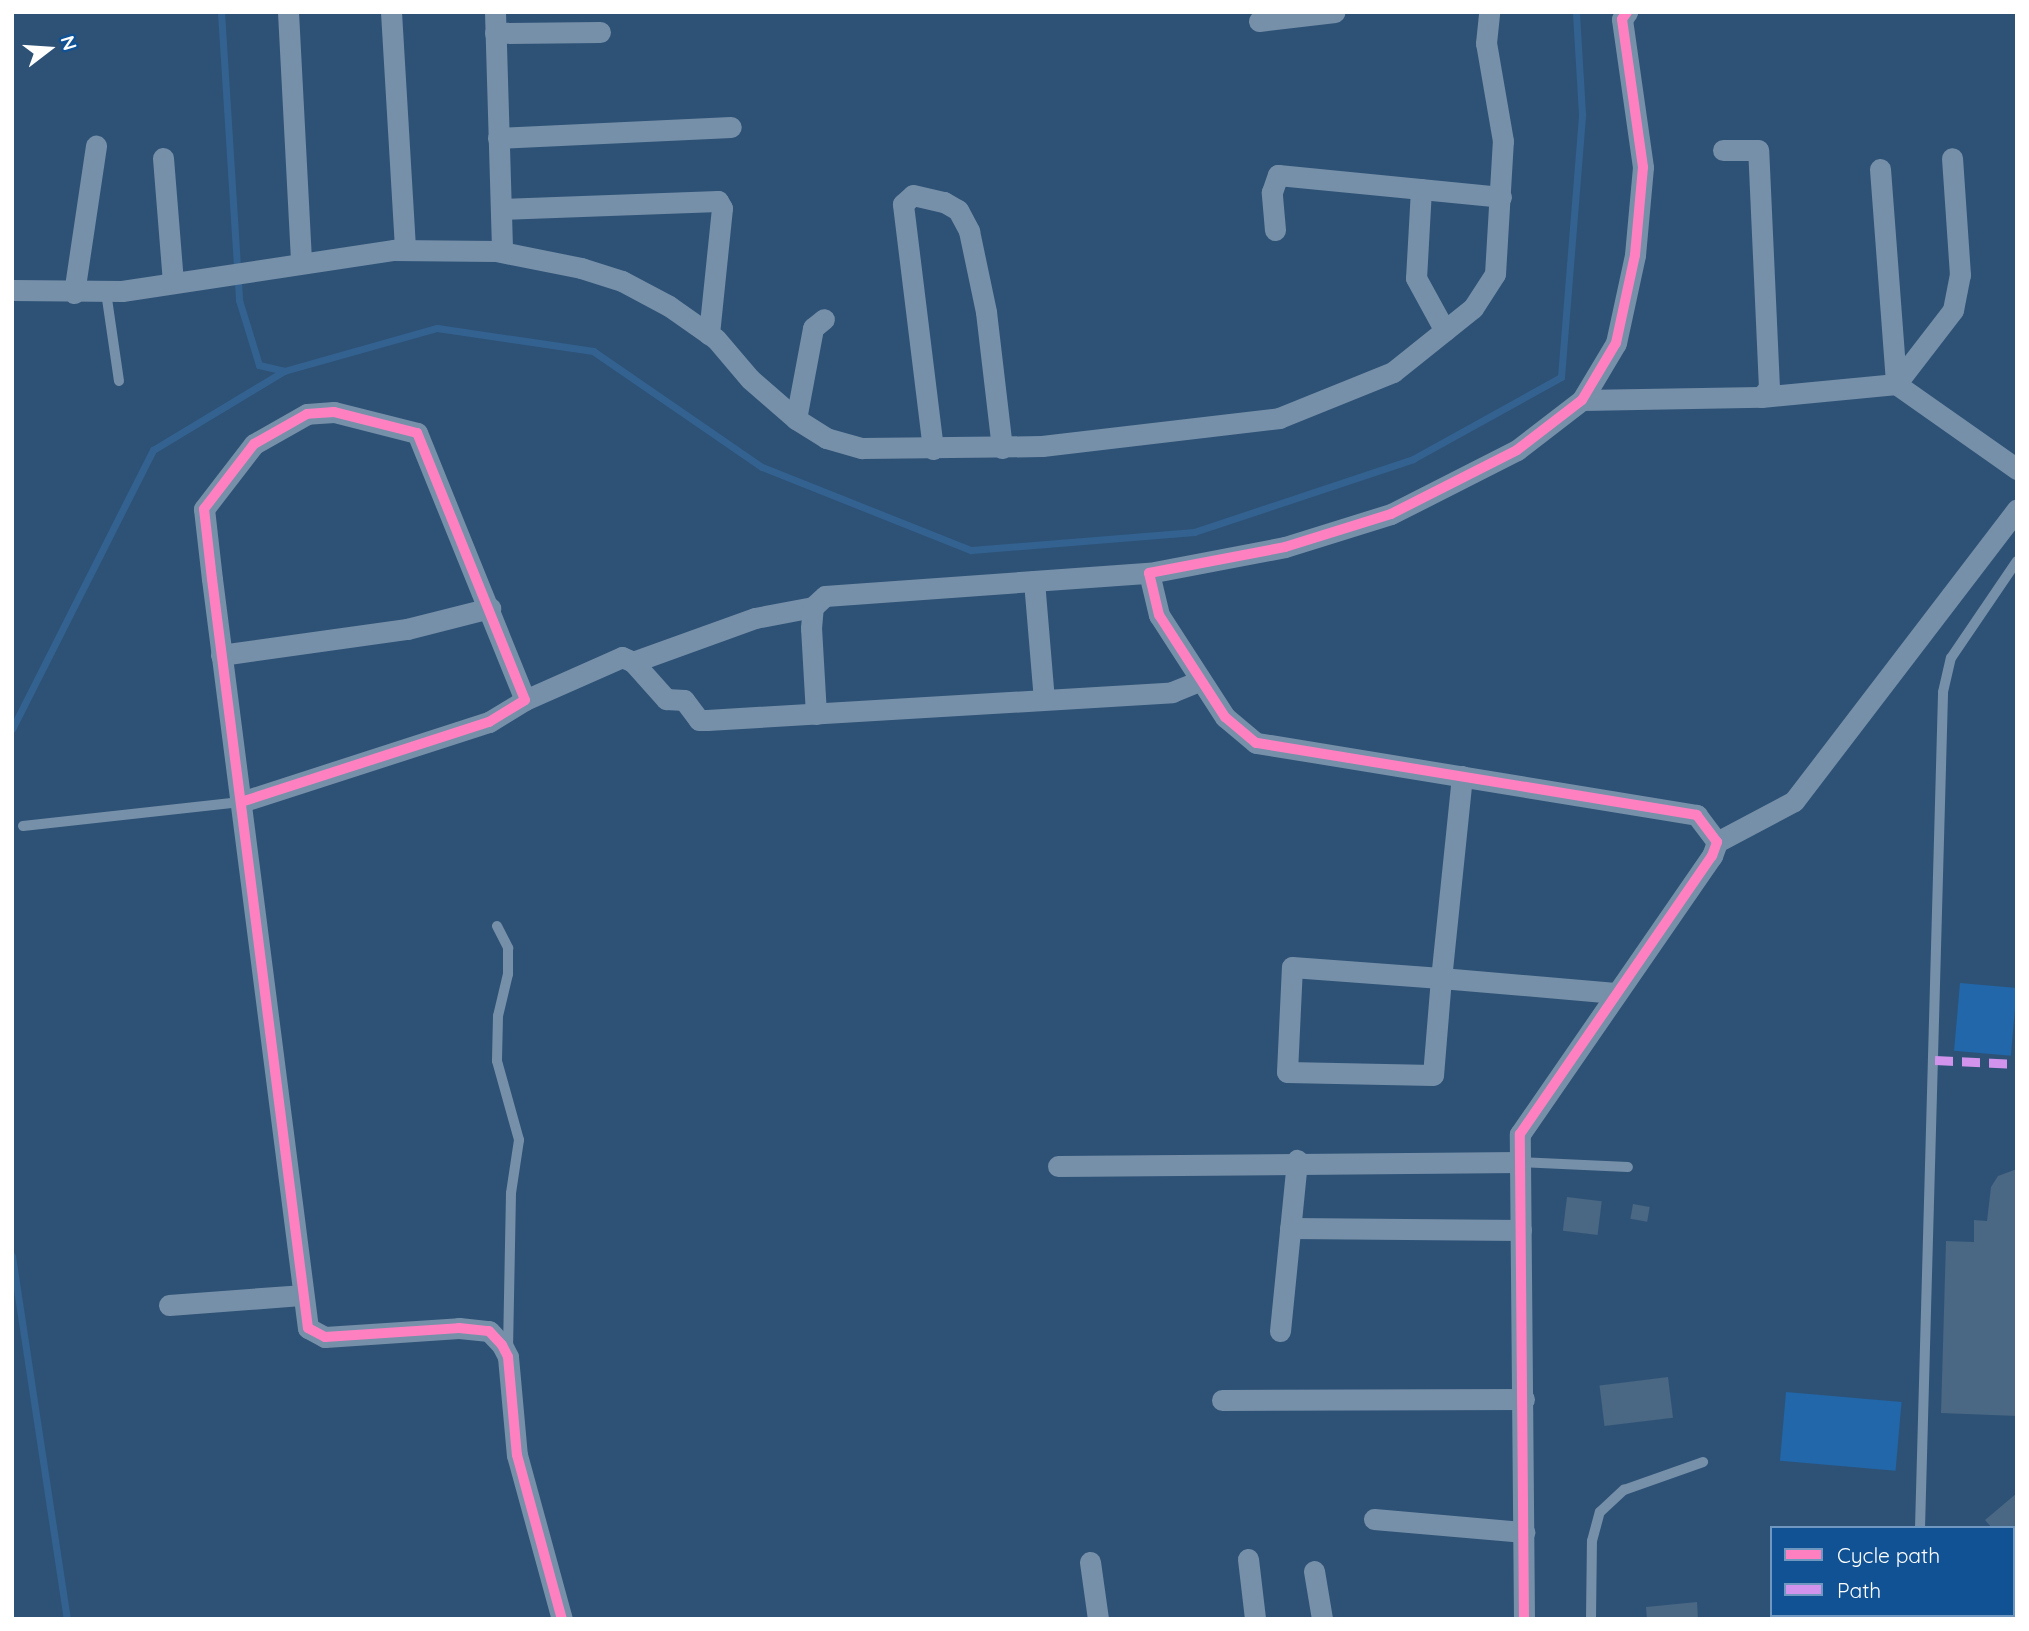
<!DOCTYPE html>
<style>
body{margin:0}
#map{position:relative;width:2029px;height:1631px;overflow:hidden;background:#2e5276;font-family:Quicksand,sans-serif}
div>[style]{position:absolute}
.green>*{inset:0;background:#2167aa;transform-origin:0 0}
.stream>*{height:7px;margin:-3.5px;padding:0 3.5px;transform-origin:3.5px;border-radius:3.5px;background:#336291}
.building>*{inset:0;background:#4a6784;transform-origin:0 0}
.service>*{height:10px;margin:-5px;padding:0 5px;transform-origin:5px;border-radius:5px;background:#7790a9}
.minor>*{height:21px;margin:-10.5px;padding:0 10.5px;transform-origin:10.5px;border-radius:10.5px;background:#7790a9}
.quiet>*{height:9px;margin-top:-4.5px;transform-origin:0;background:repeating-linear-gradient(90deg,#d193ec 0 18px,transparent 0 27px)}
.cycleway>*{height:10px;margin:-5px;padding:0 5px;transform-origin:5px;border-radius:5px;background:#ff80c0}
span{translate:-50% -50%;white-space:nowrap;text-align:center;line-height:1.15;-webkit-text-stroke:6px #105294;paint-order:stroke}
.frame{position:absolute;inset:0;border:14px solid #fff;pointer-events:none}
.legend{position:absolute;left:1770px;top:1526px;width:245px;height:91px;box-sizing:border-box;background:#105294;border:2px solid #7097bf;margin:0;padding:9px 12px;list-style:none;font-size:21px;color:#fff}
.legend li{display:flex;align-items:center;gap:14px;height:35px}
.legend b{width:35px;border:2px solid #7097bf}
.north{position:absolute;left:14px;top:14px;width:70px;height:70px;-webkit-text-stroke:5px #105294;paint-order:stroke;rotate:73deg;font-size:19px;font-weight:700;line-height:28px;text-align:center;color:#fff}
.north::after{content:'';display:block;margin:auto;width:24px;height:32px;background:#fff;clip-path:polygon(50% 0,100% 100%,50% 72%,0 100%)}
</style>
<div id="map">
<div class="green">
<i style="left:1960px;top:983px;width:57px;height:68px;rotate:5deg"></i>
<i style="left:1786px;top:1392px;width:116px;height:69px;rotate:5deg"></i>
</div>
<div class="stream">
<i style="left:221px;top:12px;width:289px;rotate:86.4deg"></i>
<i style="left:239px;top:300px;width:68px;rotate:72.9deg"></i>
<i style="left:259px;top:365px;width:26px;rotate:13deg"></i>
<i style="left:12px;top:729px;width:313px;rotate:-63.2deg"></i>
<i style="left:153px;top:450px;width:153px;rotate:-31.1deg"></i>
<i style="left:284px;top:371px;width:159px;rotate:-15.7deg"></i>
<i style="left:437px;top:328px;width:158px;rotate:8.4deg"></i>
<i style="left:593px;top:351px;width:205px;rotate:34.5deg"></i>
<i style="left:762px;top:467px;width:225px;rotate:21.7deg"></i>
<i style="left:971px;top:550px;width:224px;rotate:-4.6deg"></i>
<i style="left:1194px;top:532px;width:231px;rotate:-18.4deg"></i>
<i style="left:1413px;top:459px;width:169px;rotate:-29deg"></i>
<i style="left:1561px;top:377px;width:264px;rotate:-85.4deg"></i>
<i style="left:1582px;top:114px;width:102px;rotate:-93.4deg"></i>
<i style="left:12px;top:1256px;width:367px;rotate:81.4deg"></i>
</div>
<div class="building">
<i style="clip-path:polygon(2017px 1169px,2017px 1416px,1941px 1413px,1946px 1241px,1974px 1242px,1974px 1220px,1987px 1221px,1991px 1187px,1998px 1176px)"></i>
<i style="left:1567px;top:1197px;width:35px;height:34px;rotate:7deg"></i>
<i style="left:1633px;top:1204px;width:17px;height:15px;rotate:10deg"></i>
<i style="left:1668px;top:1377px;width:41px;height:69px;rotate:83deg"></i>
<i style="clip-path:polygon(2017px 1493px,2017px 1533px,2013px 1536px,2013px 1528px,1992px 1528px,1985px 1520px)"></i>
<i style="clip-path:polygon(1697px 1602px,1698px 1619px,1647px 1619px,1646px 1607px)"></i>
</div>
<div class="service">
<i style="left:106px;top:292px;width:90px;rotate:81.7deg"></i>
<i style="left:23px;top:826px;width:219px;rotate:-6.3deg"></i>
<i style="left:497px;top:926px;width:25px;rotate:63deg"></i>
<i style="left:508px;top:948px;width:26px;rotate:90deg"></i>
<i style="left:508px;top:974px;width:43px;rotate:103.4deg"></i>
<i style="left:498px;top:1016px;width:45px;rotate:91.3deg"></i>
<i style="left:497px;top:1061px;width:82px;rotate:74.4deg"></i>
<i style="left:519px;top:1140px;width:54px;rotate:98.6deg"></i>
<i style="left:511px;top:1193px;width:156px;rotate:91.1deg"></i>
<i style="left:1520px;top:1162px;width:108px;rotate:2.7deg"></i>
<i style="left:1920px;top:1528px;width:836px;rotate:-88.42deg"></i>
<i style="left:1943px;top:692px;width:35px;rotate:-77deg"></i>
<i style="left:1951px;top:658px;width:117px;rotate:-55.8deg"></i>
<i style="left:1591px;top:1619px;width:78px;rotate:-89.3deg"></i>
<i style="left:1592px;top:1541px;width:30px;rotate:-75deg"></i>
<i style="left:1600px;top:1512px;width:33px;rotate:-43deg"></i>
<i style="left:1624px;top:1490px;width:84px;rotate:-19.5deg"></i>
<i style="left:1917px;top:1619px;width:4px;rotate:-76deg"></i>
</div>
<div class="minor">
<i style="left:288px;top:12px;width:249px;rotate:87deg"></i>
<i style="left:391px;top:12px;width:238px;rotate:86.6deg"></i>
<i style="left:495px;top:12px;width:240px;rotate:88.3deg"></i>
<i style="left:1259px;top:21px;width:76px;rotate:-6.8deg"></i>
<i style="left:495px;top:33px;width:105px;rotate:-0.5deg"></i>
<i style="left:498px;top:138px;width:233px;rotate:-2.7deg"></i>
<i style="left:163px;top:158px;width:125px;rotate:85.4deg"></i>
<i style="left:1880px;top:169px;width:216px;rotate:85.7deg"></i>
<i style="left:1896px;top:384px;width:148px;rotate:35.1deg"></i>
<i style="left:1421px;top:189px;width:89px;rotate:93.2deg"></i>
<i style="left:1416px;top:278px;width:60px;rotate:61.3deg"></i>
<i style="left:501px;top:209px;width:217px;rotate:-2.1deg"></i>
<i style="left:718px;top:201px;width:8px;rotate:60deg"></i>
<i style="left:722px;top:208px;width:127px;rotate:95.9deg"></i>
<i style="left:1275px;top:230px;width:38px;rotate:-95deg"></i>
<i style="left:1272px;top:192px;width:18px;rotate:-71deg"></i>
<i style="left:1278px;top:175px;width:224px;rotate:5.6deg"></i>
<i style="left:12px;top:290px;width:110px;rotate:0.5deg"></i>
<i style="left:122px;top:291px;width:275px;rotate:-8.6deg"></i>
<i style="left:394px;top:250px;width:102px;rotate:0.6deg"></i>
<i style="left:496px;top:251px;width:87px;rotate:11.3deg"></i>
<i style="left:581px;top:268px;width:43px;rotate:17.6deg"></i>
<i style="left:622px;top:281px;width:53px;rotate:28deg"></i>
<i style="left:669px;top:306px;width:57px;rotate:35.1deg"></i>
<i style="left:716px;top:339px;width:52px;rotate:49.6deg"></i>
<i style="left:750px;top:379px;width:61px;rotate:41deg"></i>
<i style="left:796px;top:419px;width:36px;rotate:32deg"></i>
<i style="left:826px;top:438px;width:37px;rotate:16deg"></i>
<i style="left:862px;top:448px;width:180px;rotate:-0.6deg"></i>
<i style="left:1042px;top:446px;width:239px;rotate:-6.7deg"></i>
<i style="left:1279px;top:418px;width:123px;rotate:-22deg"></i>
<i style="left:1393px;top:372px;width:102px;rotate:-38.7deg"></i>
<i style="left:1473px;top:308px;width:40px;rotate:-57.1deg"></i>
<i style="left:1495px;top:274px;width:133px;rotate:-86.6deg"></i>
<i style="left:1503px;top:141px;width:99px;rotate:-99.8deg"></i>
<i style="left:1486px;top:43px;width:31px;rotate:-84deg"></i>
<i style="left:74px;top:293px;width:149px;rotate:-81.5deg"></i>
<i style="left:1761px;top:397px;width:136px;rotate:-5.5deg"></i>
<i style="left:1896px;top:384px;width:93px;rotate:-52.4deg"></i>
<i style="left:1953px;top:310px;width:36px;rotate:-79deg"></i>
<i style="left:1960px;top:275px;width:117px;rotate:-93.9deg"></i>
<i style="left:1582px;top:400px;width:179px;rotate:-1deg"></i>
<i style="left:1761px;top:397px;width:12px;rotate:-48deg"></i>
<i style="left:1769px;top:388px;width:238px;rotate:-92.6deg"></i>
<i style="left:1758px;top:150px;width:35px;rotate:180deg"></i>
<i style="left:796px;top:419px;width:93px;rotate:-79.4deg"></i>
<i style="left:813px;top:328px;width:14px;rotate:-39deg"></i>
<i style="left:933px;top:449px;width:247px;rotate:-97deg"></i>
<i style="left:903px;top:204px;width:13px;rotate:-42deg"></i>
<i style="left:913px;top:195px;width:32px;rotate:13deg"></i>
<i style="left:944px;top:202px;width:16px;rotate:30deg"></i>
<i style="left:958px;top:210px;width:24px;rotate:62deg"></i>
<i style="left:969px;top:231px;width:83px;rotate:78.1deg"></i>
<i style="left:986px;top:312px;width:137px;rotate:83.3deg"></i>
<i style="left:1034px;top:581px;width:119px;rotate:85.2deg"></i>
<i style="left:221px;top:655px;width:188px;rotate:-8deg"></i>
<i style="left:407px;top:629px;width:86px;rotate:-14.2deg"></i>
<i style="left:633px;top:662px;width:130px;rotate:-19.8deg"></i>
<i style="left:755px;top:618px;width:59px;rotate:-10.7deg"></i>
<i style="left:525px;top:700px;width:106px;rotate:-23.9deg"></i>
<i style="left:622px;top:657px;width:12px;rotate:24deg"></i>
<i style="left:633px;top:662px;width:50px;rotate:48.3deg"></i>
<i style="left:666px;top:699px;width:18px;rotate:3deg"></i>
<i style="left:684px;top:700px;width:25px;rotate:53deg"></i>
<i style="left:699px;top:720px;width:8px"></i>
<i style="left:707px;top:720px;width:466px;rotate:-3.4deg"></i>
<i style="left:1172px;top:692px;width:31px;rotate:-22deg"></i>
<i style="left:816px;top:714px;width:86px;rotate:-93.3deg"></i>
<i style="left:811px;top:628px;width:21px;rotate:-85deg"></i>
<i style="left:813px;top:607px;width:16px;rotate:-43deg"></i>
<i style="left:825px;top:596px;width:325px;rotate:-4.1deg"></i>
<i style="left:1462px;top:776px;width:203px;rotate:95.9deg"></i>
<i style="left:1441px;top:978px;width:175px;rotate:4.9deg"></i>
<i style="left:241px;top:802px;width:261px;rotate:-17.9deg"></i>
<i style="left:489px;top:722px;width:42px;rotate:-31.4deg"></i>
<i style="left:525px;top:700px;width:288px;rotate:-112deg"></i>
<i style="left:417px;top:433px;width:86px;rotate:-165.8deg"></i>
<i style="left:334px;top:412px;width:27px;rotate:176deg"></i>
<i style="left:307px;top:414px;width:61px;rotate:150.5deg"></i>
<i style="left:254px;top:444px;width:82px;rotate:127.6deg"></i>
<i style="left:204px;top:509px;width:70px;rotate:83.5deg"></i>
<i style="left:212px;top:579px;width:755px;rotate:82.7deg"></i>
<i style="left:308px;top:1328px;width:19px;rotate:28deg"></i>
<i style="left:325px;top:1337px;width:134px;rotate:-3.8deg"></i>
<i style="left:459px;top:1328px;width:30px;rotate:6deg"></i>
<i style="left:489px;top:1331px;width:19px;rotate:47deg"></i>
<i style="left:502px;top:1345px;width:13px;rotate:63deg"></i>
<i style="left:508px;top:1357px;width:98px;rotate:84.8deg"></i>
<i style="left:517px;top:1455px;width:170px;rotate:74.7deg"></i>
<i style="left:1717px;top:842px;width:87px;rotate:-28deg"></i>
<i style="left:1794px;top:801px;width:367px;rotate:-52.6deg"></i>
<i style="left:1292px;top:967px;width:149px;rotate:4.2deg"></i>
<i style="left:1441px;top:978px;width:97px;rotate:94.7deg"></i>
<i style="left:1433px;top:1075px;width:146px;rotate:-178.8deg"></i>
<i style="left:1287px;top:1072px;width:105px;rotate:-87.3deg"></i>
<i style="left:1058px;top:1166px;width:462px;rotate:-0.5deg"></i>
<i style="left:1290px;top:1228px;width:231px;rotate:0.5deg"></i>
<i style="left:169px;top:1305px;width:132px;rotate:-4.3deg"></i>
<i style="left:1280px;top:1331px;width:172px;rotate:-84.3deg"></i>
<i style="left:1222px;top:1400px;width:302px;rotate:-0.2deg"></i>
<i style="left:1374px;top:1519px;width:151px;rotate:5deg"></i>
<i style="left:1248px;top:1559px;width:60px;rotate:83.3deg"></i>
<i style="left:1090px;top:1562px;width:58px;rotate:82deg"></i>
<i style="left:1314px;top:1571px;width:49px;rotate:80.5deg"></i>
<i style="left:1524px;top:1619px;width:485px;rotate:-90.5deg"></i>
<i style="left:1520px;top:1134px;width:338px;rotate:-55.4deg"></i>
<i style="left:1712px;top:856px;width:15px;rotate:-70deg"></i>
<i style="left:1717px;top:842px;width:34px;rotate:-127deg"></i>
<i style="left:1697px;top:815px;width:447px;rotate:-170.7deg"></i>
<i style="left:1256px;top:743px;width:40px;rotate:-140deg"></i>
<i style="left:1225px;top:717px;width:121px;rotate:-122.9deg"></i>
<i style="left:1159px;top:615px;width:43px;rotate:-103.4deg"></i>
<i style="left:1149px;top:573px;width:138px;rotate:-10.8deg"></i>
<i style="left:1285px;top:547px;width:111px;rotate:-17.3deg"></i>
<i style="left:1391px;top:514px;width:141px;rotate:-26.9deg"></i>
<i style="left:1517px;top:450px;width:82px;rotate:-37.6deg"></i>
<i style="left:1582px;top:400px;width:66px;rotate:-59.2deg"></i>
<i style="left:1616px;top:343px;width:90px;rotate:-77.8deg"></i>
<i style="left:1635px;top:255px;width:88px;rotate:-84.8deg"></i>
<i style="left:1643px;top:167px;width:149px;rotate:-98.1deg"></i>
<i style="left:1622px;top:19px;width:9px;rotate:-54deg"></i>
</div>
<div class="quiet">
<i style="left:1935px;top:1060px;width:82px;rotate:2.8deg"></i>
</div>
<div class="cycleway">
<i style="left:241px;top:802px;width:261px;rotate:-17.9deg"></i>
<i style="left:489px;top:722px;width:42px;rotate:-31.4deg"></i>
<i style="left:525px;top:700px;width:288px;rotate:-112deg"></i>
<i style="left:417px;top:433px;width:86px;rotate:-165.8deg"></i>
<i style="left:334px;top:412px;width:27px;rotate:176deg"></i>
<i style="left:307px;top:414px;width:61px;rotate:150.5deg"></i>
<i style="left:254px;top:444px;width:82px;rotate:127.6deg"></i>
<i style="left:204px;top:509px;width:70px;rotate:83.5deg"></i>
<i style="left:212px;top:579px;width:755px;rotate:82.7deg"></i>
<i style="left:308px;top:1328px;width:19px;rotate:28deg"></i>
<i style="left:325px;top:1337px;width:134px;rotate:-3.8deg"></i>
<i style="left:459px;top:1328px;width:30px;rotate:6deg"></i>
<i style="left:489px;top:1331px;width:19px;rotate:47deg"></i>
<i style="left:502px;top:1345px;width:13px;rotate:63deg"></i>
<i style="left:508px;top:1357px;width:98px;rotate:84.8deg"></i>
<i style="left:517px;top:1455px;width:170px;rotate:74.7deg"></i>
<i style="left:1524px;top:1619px;width:485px;rotate:-90.5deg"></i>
<i style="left:1520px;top:1134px;width:338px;rotate:-55.4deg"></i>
<i style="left:1712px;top:856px;width:15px;rotate:-70deg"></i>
<i style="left:1717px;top:842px;width:34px;rotate:-127deg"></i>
<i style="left:1697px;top:815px;width:447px;rotate:-170.7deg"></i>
<i style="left:1256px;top:743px;width:40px;rotate:-140deg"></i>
<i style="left:1225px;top:717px;width:121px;rotate:-122.9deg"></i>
<i style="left:1159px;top:615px;width:43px;rotate:-103.4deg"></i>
<i style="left:1149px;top:573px;width:138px;rotate:-10.8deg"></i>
<i style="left:1285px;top:547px;width:111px;rotate:-17.3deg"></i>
<i style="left:1391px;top:514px;width:141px;rotate:-26.9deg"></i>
<i style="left:1517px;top:450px;width:82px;rotate:-37.6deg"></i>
<i style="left:1582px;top:400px;width:66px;rotate:-59.2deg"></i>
<i style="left:1616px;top:343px;width:90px;rotate:-77.8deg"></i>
<i style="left:1635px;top:255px;width:88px;rotate:-84.8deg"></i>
<i style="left:1643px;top:167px;width:149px;rotate:-98.1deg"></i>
<i style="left:1622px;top:19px;width:9px;rotate:-54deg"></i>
</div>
<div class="frame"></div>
<ul class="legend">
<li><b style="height:9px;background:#ff80c0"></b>Cycle path</li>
<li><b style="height:9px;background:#d193ec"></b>Path</li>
</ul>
<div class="north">N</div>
</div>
